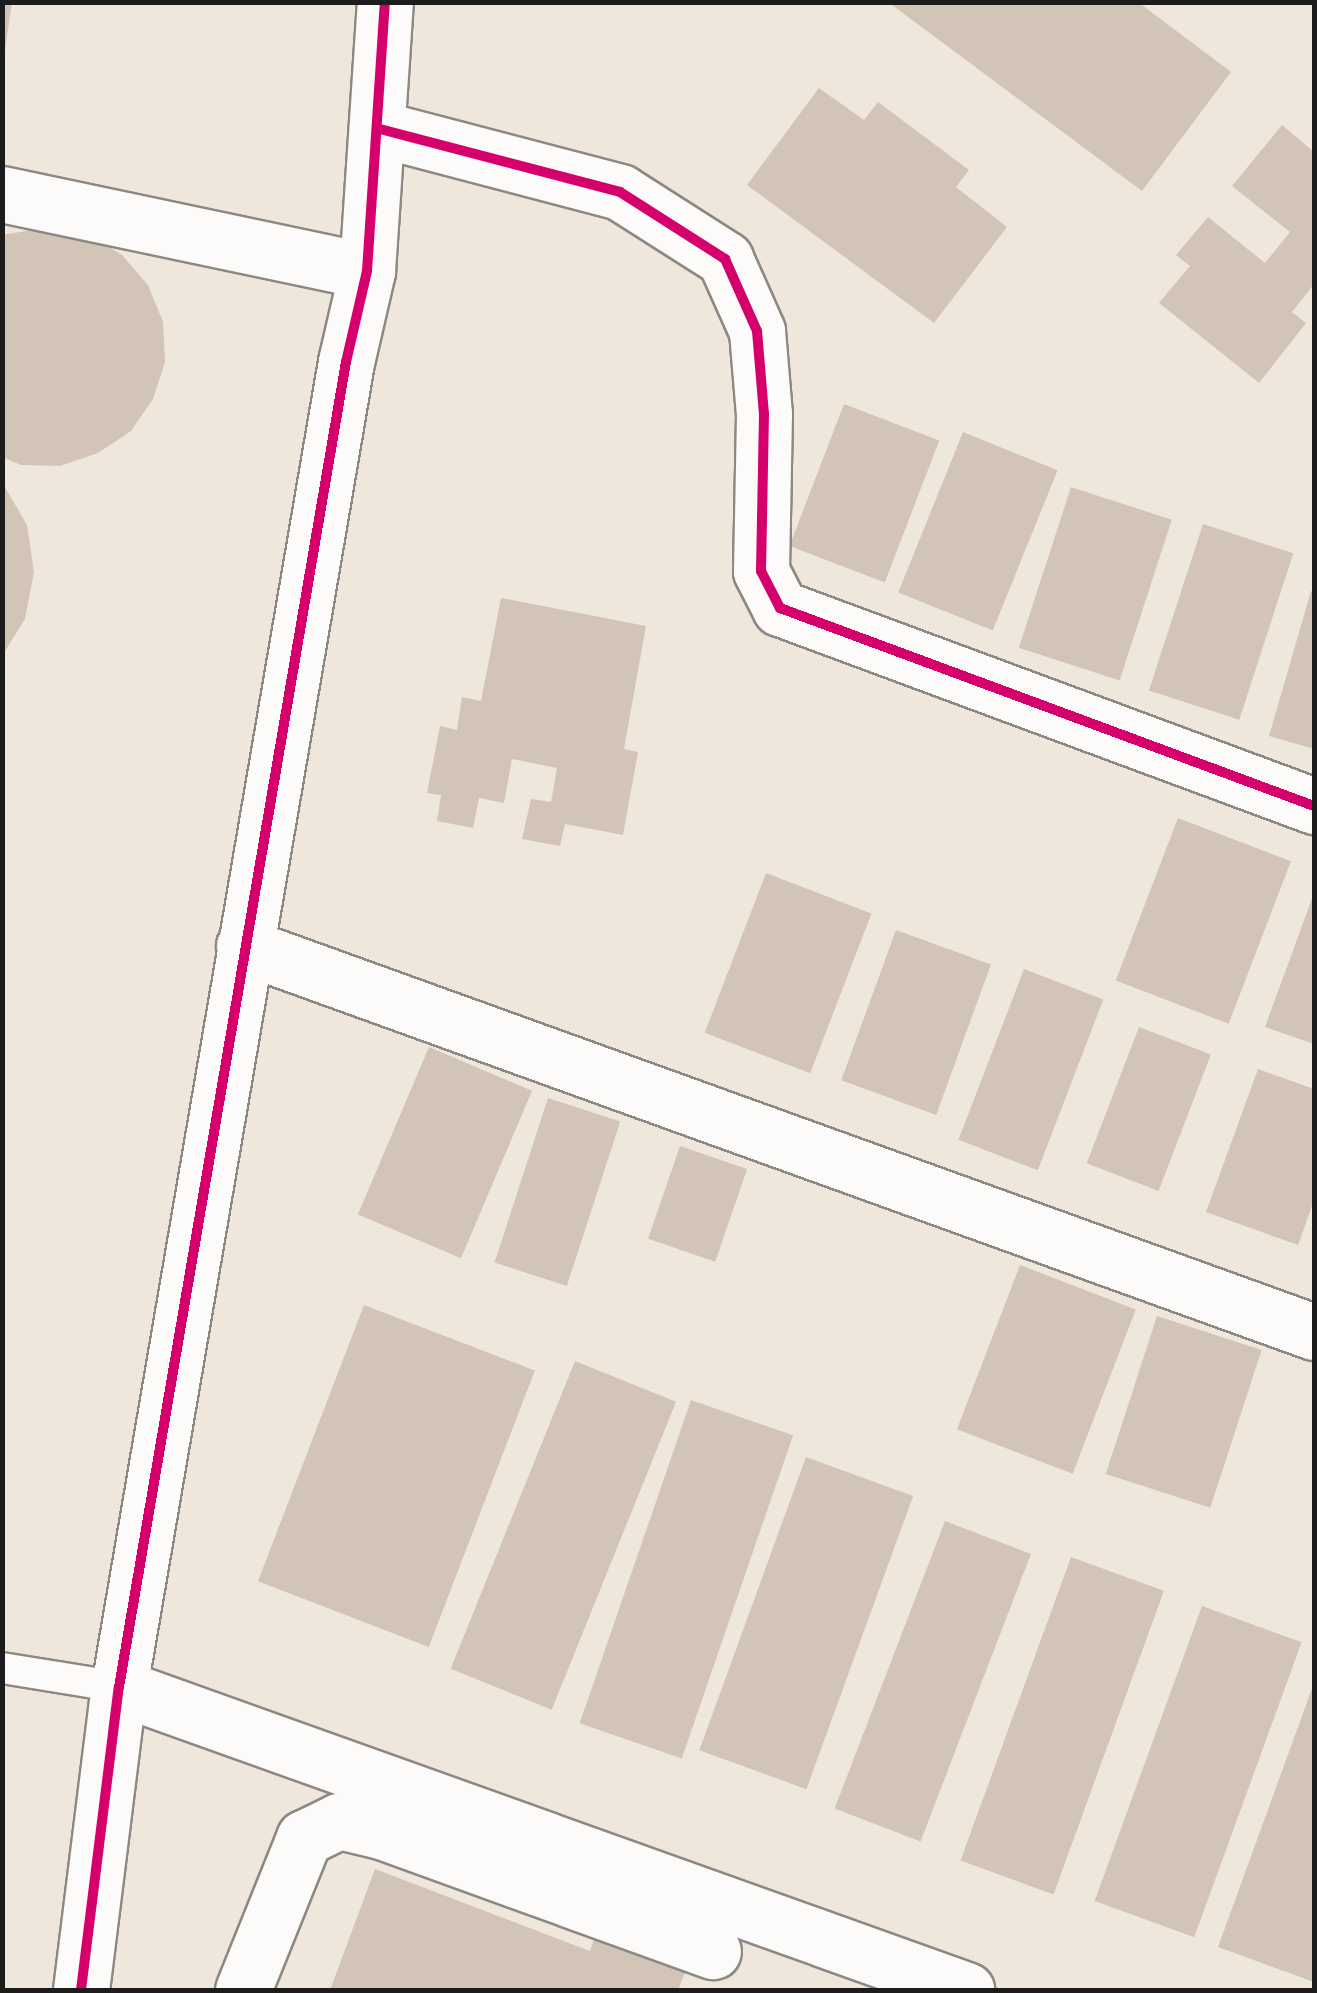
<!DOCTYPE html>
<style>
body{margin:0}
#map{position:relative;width:1317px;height:1993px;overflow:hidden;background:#f0e7dc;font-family:"Comic Neue",sans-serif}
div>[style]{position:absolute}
.building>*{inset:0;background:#d2c5b7;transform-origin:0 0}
.roads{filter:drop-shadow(2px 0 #8c8883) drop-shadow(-2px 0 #8c8883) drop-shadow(0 2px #8c8883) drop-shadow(0 -2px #8c8883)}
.lane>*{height:30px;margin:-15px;padding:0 15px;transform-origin:15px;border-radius:15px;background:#fdfbfa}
.street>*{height:55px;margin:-27.5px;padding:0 27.5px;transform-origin:27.5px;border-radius:27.5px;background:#fdfbfa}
.cycleway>*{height:10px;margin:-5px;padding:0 5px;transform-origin:5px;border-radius:5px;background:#d6006c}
span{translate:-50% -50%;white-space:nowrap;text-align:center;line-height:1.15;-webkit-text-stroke:9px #fbf7ec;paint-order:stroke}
.frame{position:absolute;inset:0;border:5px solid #1c1c1c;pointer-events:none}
</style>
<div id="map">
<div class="building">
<i style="clip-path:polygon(2px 2px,12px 2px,5px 50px,2px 50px)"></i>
<i style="clip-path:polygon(888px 2px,1138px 2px,1231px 72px,1142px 191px)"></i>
<i style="clip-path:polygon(819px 88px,864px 120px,878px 102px,969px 170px,956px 187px,1007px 227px,934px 323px,747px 185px)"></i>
<i style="clip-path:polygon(1282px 125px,1314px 152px,1314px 284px,1292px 312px,1306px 323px,1259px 383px,1159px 303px,1190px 266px,1176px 255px,1208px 217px,1265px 263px,1290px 232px,1232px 186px)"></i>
<i style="clip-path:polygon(49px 227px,88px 234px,122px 255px,148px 285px,163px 322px,165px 362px,153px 399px,131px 431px,98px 453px,60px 466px,21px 465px,2px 457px,2px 235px)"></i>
<i style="left:844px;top:404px;width:102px;height:152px;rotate:21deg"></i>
<i style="left:963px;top:432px;width:102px;height:173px;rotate:22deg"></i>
<i style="clip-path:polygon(2px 482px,27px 525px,34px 572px,25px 619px,2px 656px)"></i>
<i style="left:1071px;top:487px;width:106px;height:169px;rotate:18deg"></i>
<i style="left:1203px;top:524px;width:95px;height:175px;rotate:18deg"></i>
<i style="clip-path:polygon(1311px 591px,1314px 592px,1314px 749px,1269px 736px)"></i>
<i style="clip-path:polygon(501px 598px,646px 626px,624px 749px,638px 752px,623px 835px,565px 824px,560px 846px,522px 839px,531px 799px,551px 802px,557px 768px,512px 759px,504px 803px,479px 798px,473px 828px,437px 821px,441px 795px,427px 793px,440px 726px,457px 730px,462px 697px,481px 701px)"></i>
<i style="left:1178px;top:818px;width:121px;height:174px;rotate:21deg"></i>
<i style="left:766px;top:873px;width:113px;height:171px;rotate:21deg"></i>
<i style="clip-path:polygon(1314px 893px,1314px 1044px,1265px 1027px)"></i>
<i style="left:896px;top:930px;width:101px;height:160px;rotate:20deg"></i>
<i style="left:1024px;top:969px;width:85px;height:183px;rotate:21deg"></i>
<i style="left:1139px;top:1027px;width:77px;height:146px;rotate:21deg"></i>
<i style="left:429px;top:1047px;width:112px;height:182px;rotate:23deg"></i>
<i style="clip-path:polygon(1258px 1069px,1314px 1089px,1314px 1200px,1298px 1245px,1206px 1212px)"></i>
<i style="left:548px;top:1098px;width:76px;height:173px;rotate:18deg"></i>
<i style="left:680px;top:1146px;width:71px;height:98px;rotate:19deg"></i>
<i style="left:1020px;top:1265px;width:124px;height:176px;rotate:21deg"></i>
<i style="left:364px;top:1305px;width:183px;height:296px;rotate:21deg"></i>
<i style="left:1157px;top:1316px;width:110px;height:166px;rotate:18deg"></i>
<i style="left:575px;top:1361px;width:109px;height:332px;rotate:22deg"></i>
<i style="left:691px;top:1400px;width:108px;height:342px;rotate:19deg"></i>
<i style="left:806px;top:1457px;width:114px;height:312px;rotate:20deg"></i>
<i style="left:945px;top:1521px;width:92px;height:308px;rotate:21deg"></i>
<i style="left:1071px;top:1557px;width:99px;height:323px;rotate:20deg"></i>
<i style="left:1202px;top:1606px;width:106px;height:314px;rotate:20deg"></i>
<i style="clip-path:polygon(1314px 1683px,1314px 1982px,1218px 1947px)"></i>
<i style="clip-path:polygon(375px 1869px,590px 1951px,599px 1926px,690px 1961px,678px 1990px,330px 1990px)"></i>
</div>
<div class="roads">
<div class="lane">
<i style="left:2px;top:1668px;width:119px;rotate:9.2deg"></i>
</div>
<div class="street">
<i style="left:380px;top:129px;width:248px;rotate:14.7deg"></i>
<i style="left:620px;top:192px;width:125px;rotate:32.5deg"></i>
<i style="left:725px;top:259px;width:79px;rotate:66deg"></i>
<i style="left:757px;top:331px;width:83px;rotate:85.2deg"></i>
<i style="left:764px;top:414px;width:157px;rotate:91.1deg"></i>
<i style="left:761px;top:571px;width:42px;rotate:62.8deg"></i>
<i style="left:780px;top:608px;width:570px;rotate:20.34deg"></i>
<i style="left:2px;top:194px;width:373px;rotate:11.9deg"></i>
<i style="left:244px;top:946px;width:1137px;rotate:19.84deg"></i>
<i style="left:119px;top:1687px;width:900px;rotate:19.68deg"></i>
<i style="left:81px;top:1990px;width:305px;rotate:-82.9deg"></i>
<i style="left:119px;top:1687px;width:1344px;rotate:-80.28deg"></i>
<i style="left:346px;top:362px;width:93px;rotate:-77deg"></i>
<i style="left:367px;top:271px;width:270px;rotate:-86.2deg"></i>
<i style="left:243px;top:1990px;width:164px;rotate:-68.1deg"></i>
<i style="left:304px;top:1838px;width:39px;rotate:-26deg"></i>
<i style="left:339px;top:1821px;width:43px;rotate:13.4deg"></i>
<i style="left:381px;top:1831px;width:353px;rotate:19.9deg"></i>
</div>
</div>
<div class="cycleway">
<i style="left:380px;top:129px;width:248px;rotate:14.7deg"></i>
<i style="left:620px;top:192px;width:125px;rotate:32.5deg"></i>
<i style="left:725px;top:259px;width:79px;rotate:66deg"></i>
<i style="left:757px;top:331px;width:83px;rotate:85.2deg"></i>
<i style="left:764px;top:414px;width:157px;rotate:91.1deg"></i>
<i style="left:761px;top:571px;width:42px;rotate:62.8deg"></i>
<i style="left:780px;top:608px;width:570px;rotate:20.34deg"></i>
<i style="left:81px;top:1990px;width:305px;rotate:-82.9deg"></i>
<i style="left:119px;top:1687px;width:1344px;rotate:-80.28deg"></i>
<i style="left:346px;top:362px;width:93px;rotate:-77deg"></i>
<i style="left:367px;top:271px;width:270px;rotate:-86.2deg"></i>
</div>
<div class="frame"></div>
</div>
